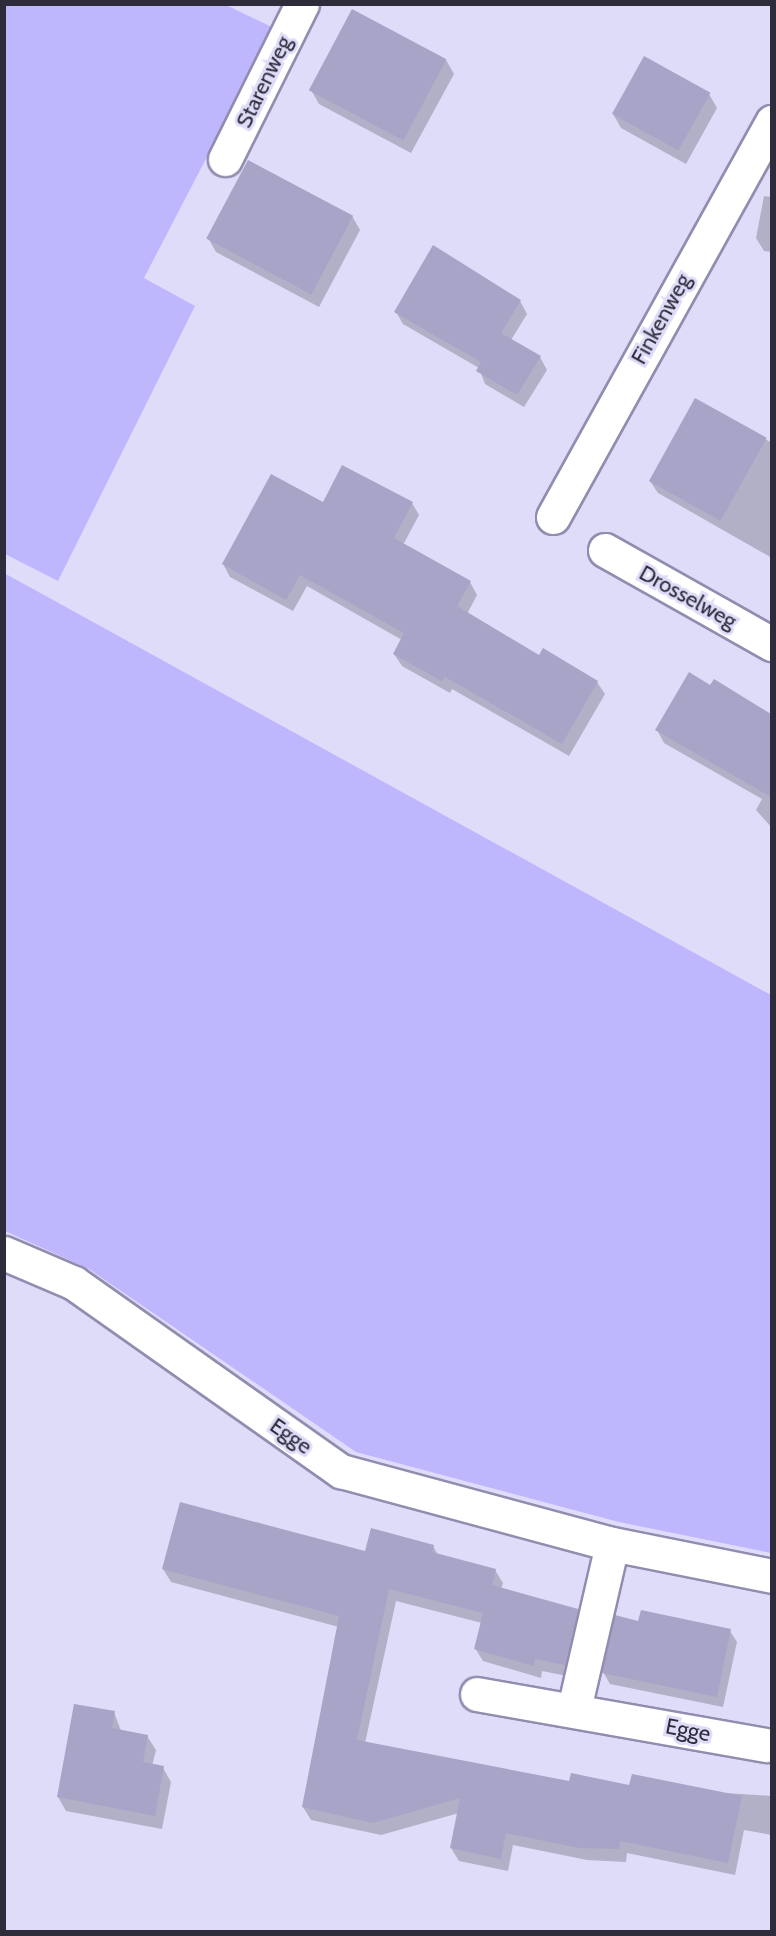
<!DOCTYPE html>
<style>
body{margin:0}
#map{position:relative;width:776px;height:1936px;overflow:hidden;background:#dedcf9;font-family:Cabin,sans-serif}
div>[style]{position:absolute}
.green>*{inset:0;background:#bfb7fe}
.shadow>*{inset:0;background:#0003}
.building>*{inset:0;background:#a7a4c7;transform-origin:0 0}
.roads{filter:drop-shadow(2px 0 #908daf) drop-shadow(-2px 0 #908daf) drop-shadow(0 2px #908daf) drop-shadow(0 -2px #908daf)}
.minor>*{height:33px;margin:-16.5px;padding:0 16.5px;transform-origin:16.5px;border-radius:16.5px;background:#fff}
span{translate:-50% -50%;white-space:nowrap;text-align:center;line-height:1.15;-webkit-text-stroke:6px #dedcf9;paint-order:stroke}
.street-label{font-size:22px;color:#2e2c3a}
.frame{position:absolute;inset:0;border:6px solid #2e2c3a;pointer-events:none}
</style>
<div id="map">
<div class="green">
<i style="clip-path:polygon(4px 5px,226px 5px,274px 28px,144px 278px,195px 306px,58px 581px,5px 554px)"></i>
<i style="clip-path:polygon(4px 573px,771px 995px,771px 1553px,619px 1522px,356px 1452px,89px 1269px,5px 1231px)"></i>
</div>
<div class="shadow">
<i style="clip-path:polygon(446px 60px,454px 74px,411px 153px,319px 104px,311px 90px)"></i>
<i style="clip-path:polygon(709px 94px,717px 108px,686px 164px,621px 128px,613px 114px)"></i>
<i style="clip-path:polygon(764px 196px,772px 197px,772px 252px,764px 251px,756px 238px)"></i>
<i style="clip-path:polygon(352px 216px,360px 230px,319px 307px,216px 252px,208px 238px)"></i>
<i style="clip-path:polygon(520px 301px,527px 314px,511px 340px,540px 357px,547px 370px,524px 407px,485px 384px,479px 368px,403px 324px,396px 312px)"></i>
<i style="clip-path:polygon(696px 400px,772px 443px,772px 558px,658px 493px,650px 481px)"></i>
<i style="clip-path:polygon(412px 503px,419px 515px,403px 545px,470px 582px,477px 595px,467px 614px,540px 657px,597px 682px,605px 694px,569px 756px,452px 689px,450px 693px,402px 666px,394px 654px,402px 640px,307px 586px,293px 611px,230px 577px,223px 564px,323px 504px)"></i>
<i style="clip-path:polygon(764px 728px,772px 732px,772px 828px,756px 810px,762px 799px,664px 743px,657px 730px)"></i>
<i style="clip-path:polygon(433px 1546px,438px 1555px,495px 1570px,503px 1583px,501px 1589px,577px 1610px,584px 1623px,572px 1677px,542px 1671px,541px 1678px,483px 1661px,475px 1648px,482px 1623px,396px 1601px,365px 1743px,570px 1783px,772px 1796px,772px 1835px,744px 1830px,735px 1875px,627px 1853px,626px 1862px,587px 1860px,513px 1845px,508px 1871px,459px 1861px,451px 1848px,459px 1813px,381px 1835px,311px 1820px,303px 1807px,339px 1627px,171px 1582px,163px 1569px)"></i>
<i style="clip-path:polygon(640px 1623px,730px 1631px,737px 1642px,723px 1707px,610px 1684px,603px 1672px)"></i>
<i style="clip-path:polygon(114px 1712px,121px 1731px,147px 1736px,156px 1750px,152px 1766px,163px 1768px,171px 1782px,162px 1829px,66px 1811px,58px 1797px)"></i>
</div>
<div class="building">
<i style="left:352px;top:9px;width:107px;height:92px;rotate:28deg"></i>
<i style="left:644px;top:56px;width:76px;height:66px;rotate:29deg"></i>
<i style="left:248px;top:160px;width:119px;height:89px;rotate:28deg"></i>
<i style="clip-path:polygon(433px 245px,521px 300px,501px 333px,541px 356px,517px 395px,476px 371px,481px 362px,394px 312px)"></i>
<i style="left:695px;top:398px;width:82px;height:95px;rotate:29deg"></i>
<i style="clip-path:polygon(342px 465px,413px 502px,394px 538px,471px 581px,457px 606px,539px 655px,543px 648px,598px 681px,562px 744px,445px 677px,442px 681px,393px 654px,404px 633px,300px 575px,286px 600px,222px 564px,271px 474px,323px 502px)"></i>
<i style="clip-path:polygon(689px 672px,710px 685px,714px 679px,771px 714px,771px 797px,655px 730px)"></i>
<i style="clip-path:polygon(180px 1502px,365px 1551px,371px 1528px,434px 1545px,432px 1552px,496px 1569px,492px 1585px,578px 1609px,565px 1665px,535px 1659px,534px 1666px,474px 1649px,483px 1613px,389px 1589px,357px 1740px,569px 1781px,571px 1773px,629px 1785px,632px 1774px,742px 1796px,728px 1863px,620px 1841px,619px 1849px,579px 1848px,506px 1833px,501px 1859px,450px 1848px,460px 1798px,373px 1823px,302px 1807px,339px 1616px,162px 1569px)"></i>
<i style="clip-path:polygon(641px 1610px,731px 1629px,717px 1697px,602px 1673px,615px 1615px,638px 1621px)"></i>
<i style="clip-path:polygon(74px 1704px,115px 1711px,112px 1728px,148px 1735px,143px 1762px,164px 1766px,155px 1816px,57px 1797px)"></i>
</div>
<div class="roads">
<div class="minor">
<i style="left:225px;top:159px;width:173px;rotate:-63.6deg"></i>
<i style="left:553px;top:517px;width:452px;rotate:-61deg"></i>
<i style="left:605px;top:550px;width:192px;rotate:29.4deg"></i>
<i style="left:4px;top:1253px;width:76px;rotate:23.2deg"></i>
<i style="left:74px;top:1283px;width:327px;rotate:35.2deg"></i>
<i style="left:341px;top:1471px;width:281px;rotate:15.1deg"></i>
<i style="left:612px;top:1544px;width:163px;rotate:11.3deg"></i>
<i style="left:477px;top:1694px;width:294px;rotate:10deg"></i>
<i style="left:574px;top:1709px;width:169px;rotate:-77deg"></i>
</div>
</div>
<div class="street-label">
<span style="left:264px;top:82px;rotate:-64deg">Starenweg</span>
<span style="left:661px;top:319px;rotate:-61deg">Finkenweg</span>
<span style="left:688px;top:597px;rotate:29deg">Drosselweg</span>
<span style="left:291px;top:1436px;rotate:35deg">Egge</span>
<span style="left:688px;top:1730px;rotate:11deg">Egge</span>
</div>
<div class="frame"></div>
</div>
